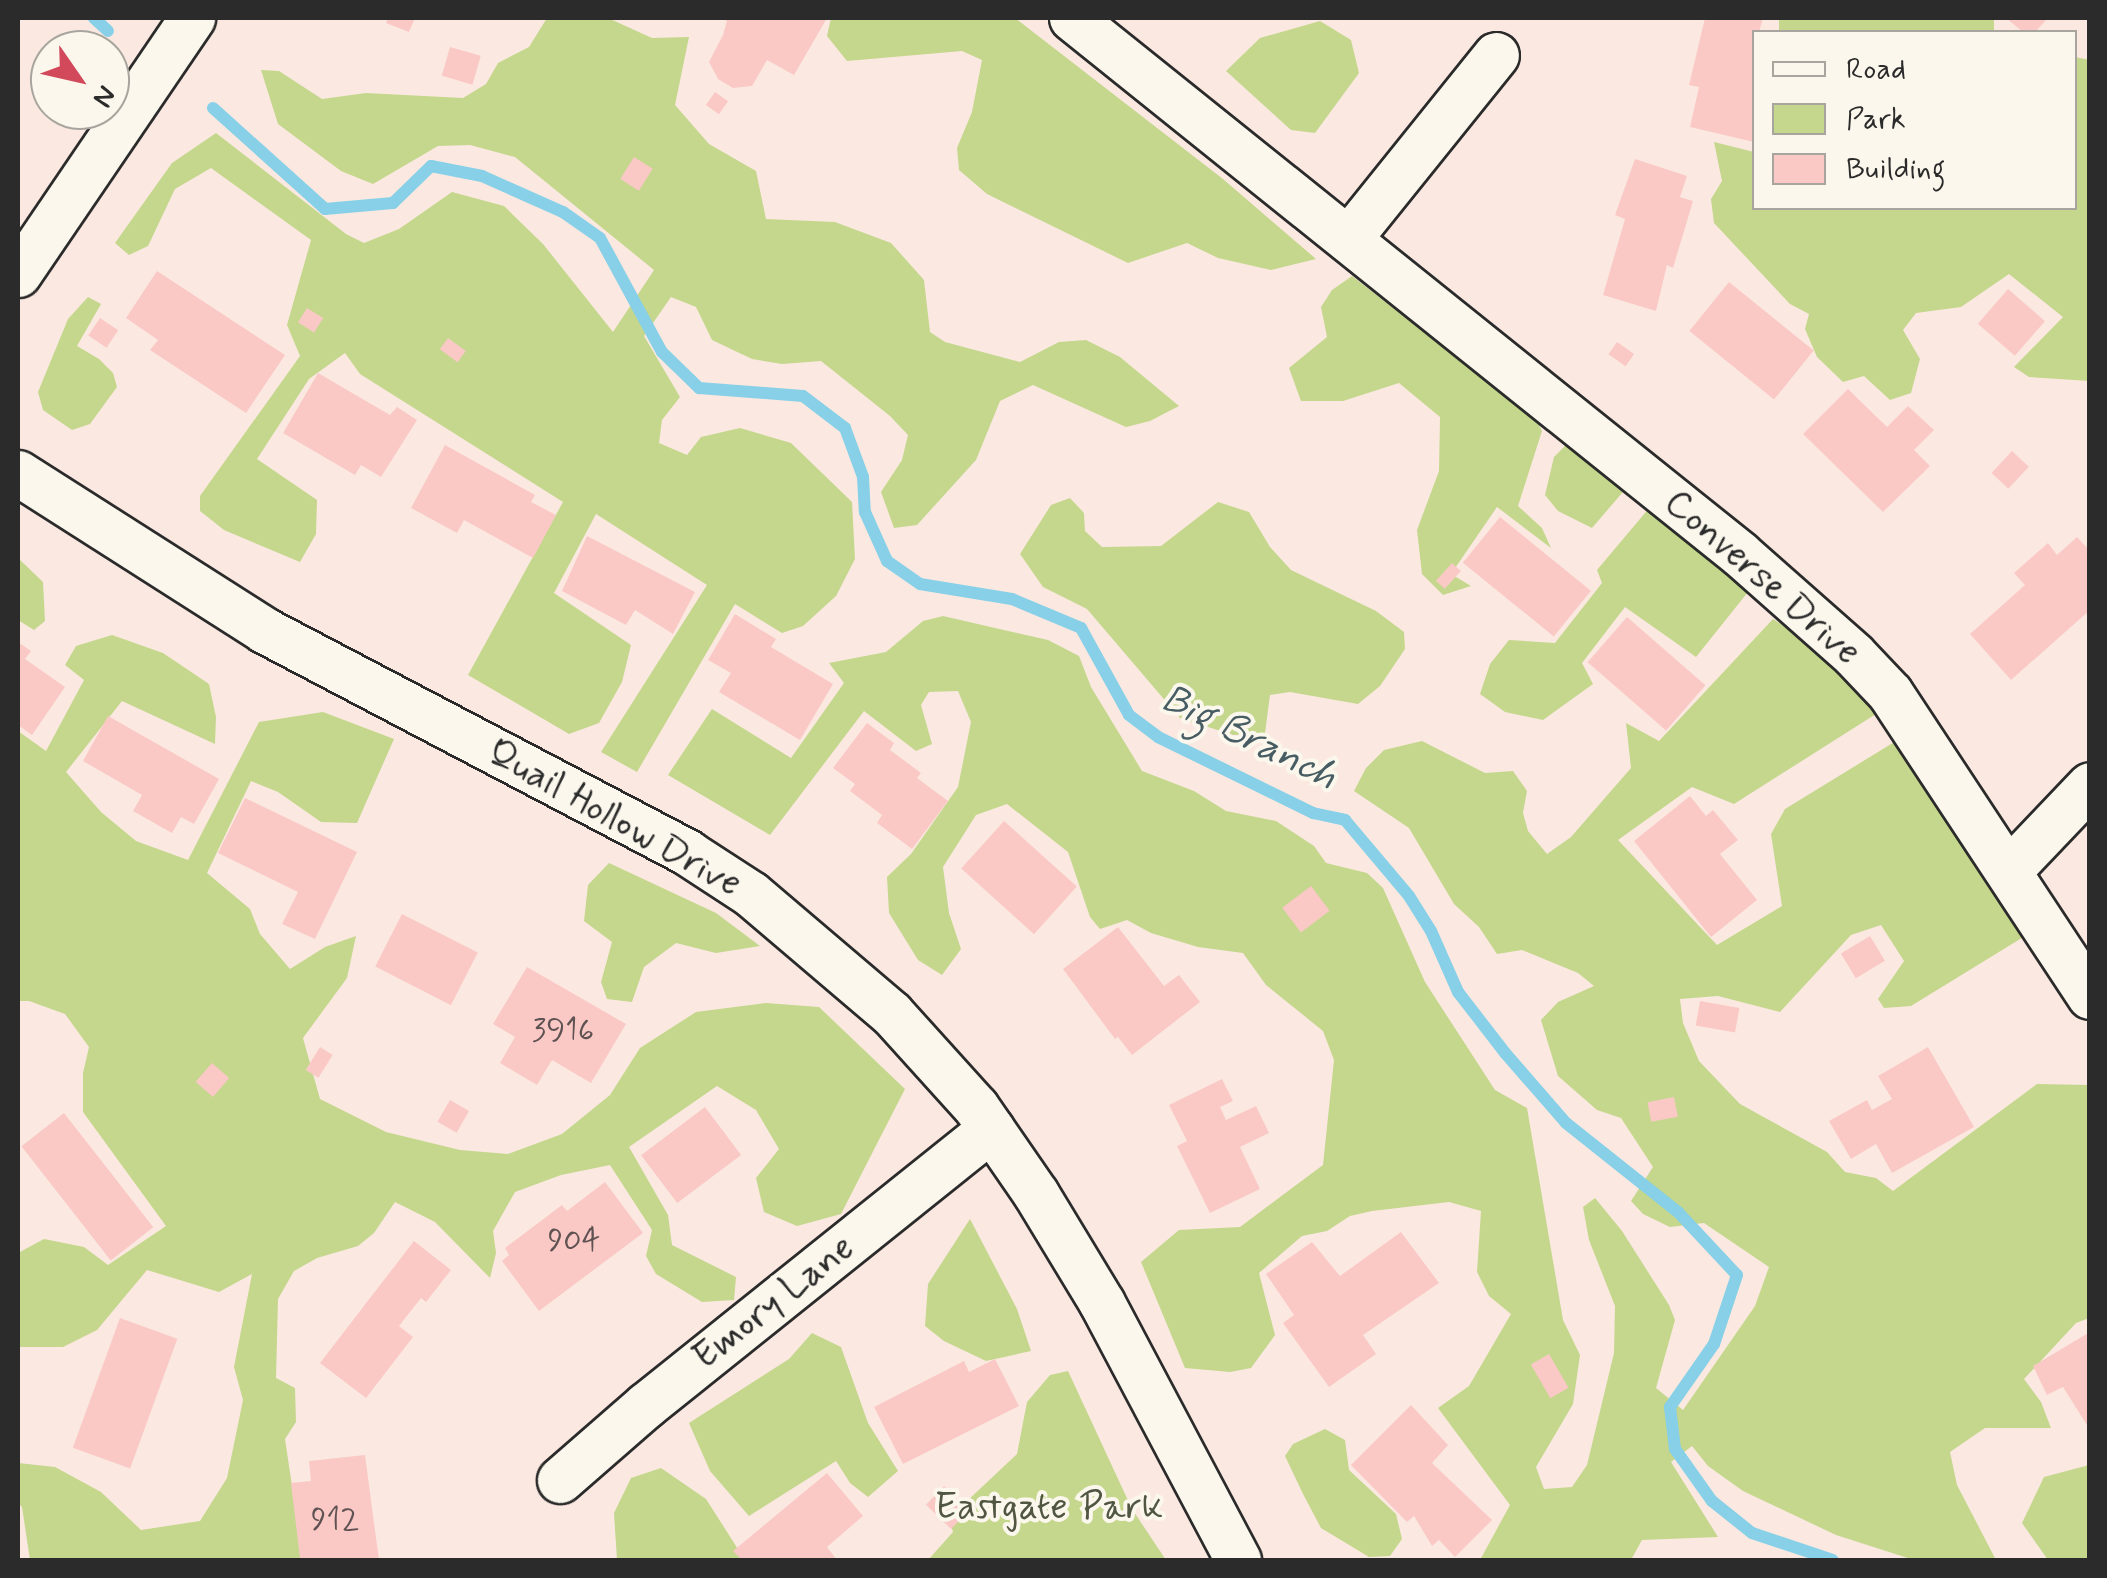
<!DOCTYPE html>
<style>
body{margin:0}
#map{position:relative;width:2107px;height:1578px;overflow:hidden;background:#fbe9e1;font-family:Mynerve,sans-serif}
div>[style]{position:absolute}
.green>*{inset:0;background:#c4d78c;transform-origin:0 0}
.stream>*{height:12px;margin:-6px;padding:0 6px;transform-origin:6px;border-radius:6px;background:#87d0e7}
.building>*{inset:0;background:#fac9c6;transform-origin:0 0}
.roads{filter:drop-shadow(2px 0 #2b2b2b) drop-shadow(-2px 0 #2b2b2b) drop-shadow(0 2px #2b2b2b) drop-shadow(0 -2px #2b2b2b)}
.minor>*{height:45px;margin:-22.5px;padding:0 22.5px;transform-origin:22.5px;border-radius:22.5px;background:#fbf7ec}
span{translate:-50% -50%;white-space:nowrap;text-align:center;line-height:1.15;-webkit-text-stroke:8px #fbf7ec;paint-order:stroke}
.number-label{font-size:32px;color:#5f5252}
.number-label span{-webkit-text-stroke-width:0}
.street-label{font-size:38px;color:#2b2b2b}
.park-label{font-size:38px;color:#515643}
.water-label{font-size:40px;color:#475d63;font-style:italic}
.frame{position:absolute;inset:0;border:20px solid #2b2b2b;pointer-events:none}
.legend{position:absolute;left:1752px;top:30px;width:325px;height:180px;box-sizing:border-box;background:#fbf7ec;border:2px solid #a8a59f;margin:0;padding:12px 18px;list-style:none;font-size:30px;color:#2b2b2b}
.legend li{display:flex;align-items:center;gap:20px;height:50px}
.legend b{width:50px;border:2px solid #a8a59f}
.north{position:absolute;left:30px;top:30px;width:100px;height:100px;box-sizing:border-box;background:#fbf7ec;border:2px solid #a8a59f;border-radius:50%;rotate:124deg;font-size:28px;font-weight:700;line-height:40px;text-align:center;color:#2b2b2b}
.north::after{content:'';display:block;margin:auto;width:35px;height:45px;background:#d1495b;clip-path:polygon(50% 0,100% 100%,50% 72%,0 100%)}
</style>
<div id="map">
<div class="green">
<i style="clip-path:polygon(547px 18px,608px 18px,652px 38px,689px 37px,675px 105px,709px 144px,756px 171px,766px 219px,835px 222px,891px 243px,924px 280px,930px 332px,945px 342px,1020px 362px,1059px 342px,1086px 340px,1120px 357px,1179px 406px,1150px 421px,1126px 427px,1033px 385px,1000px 401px,976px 460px,917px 525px,894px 528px,881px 492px,902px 460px,908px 435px,890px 416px,821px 361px,782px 364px,752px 359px,712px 340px,696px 307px,671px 297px,644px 336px,680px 397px,662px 420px,659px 443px,687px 455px,701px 437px,740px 428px,791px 443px,852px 502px,855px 559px,836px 596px,803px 626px,782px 633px,735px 604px,637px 772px,601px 752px,707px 585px,596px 514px,554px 593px,631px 645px,622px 682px,599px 723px,569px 734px,468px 675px,563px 502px,360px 374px,345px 353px,309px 379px,257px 459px,317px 500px,316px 534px,300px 562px,224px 530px,200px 511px,200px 496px,300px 356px,287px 325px,311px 240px,211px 168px,175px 189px,148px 246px,129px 255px,115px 243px,172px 163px,216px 133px,346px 234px,364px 243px,399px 229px,452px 192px,504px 206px,543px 244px,613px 332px,654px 270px,515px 157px,470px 145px,438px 146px,373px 184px,341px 171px,278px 124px,261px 70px,279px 71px,322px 99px,366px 93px,463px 98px,486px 84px,498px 63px,529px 47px)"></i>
<i style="clip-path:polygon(831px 18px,1015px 18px,1223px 179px,1316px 259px,1271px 270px,1218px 258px,1187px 243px,1128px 263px,987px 194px,959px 170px,957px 148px,972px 112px,982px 60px,962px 51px,847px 61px,827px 36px)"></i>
<i style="left:1779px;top:18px;width:215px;height:15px"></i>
<i style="clip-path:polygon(1320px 21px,1351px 40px,1359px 73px,1315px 133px,1291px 130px,1226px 71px,1260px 38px)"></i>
<i style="clip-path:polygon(2075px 57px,2090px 60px,2089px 381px,2029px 377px,2014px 367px,2063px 317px,2009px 274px,1961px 307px,1916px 313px,1903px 330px,1920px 359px,1911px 393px,1890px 400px,1864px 376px,1843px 382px,1817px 357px,1805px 329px,1809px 314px,1790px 304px,1714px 223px,1711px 199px,1722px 181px,1714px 142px,1754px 152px,1754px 208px,2074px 208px)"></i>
<i style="clip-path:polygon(1352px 276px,1536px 419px,1542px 431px,1518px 506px,1542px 528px,1551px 548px,1497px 507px,1451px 574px,1471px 586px,1443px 595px,1422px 574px,1417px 530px,1439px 471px,1440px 417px,1399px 383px,1343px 401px,1301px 401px,1289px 368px,1327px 337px,1321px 307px,1332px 290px)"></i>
<i style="clip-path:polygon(88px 297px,101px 304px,77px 346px,99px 359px,113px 373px,117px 387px,90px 424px,72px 430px,43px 410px,38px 392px,68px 319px)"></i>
<i style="clip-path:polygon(1574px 437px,1635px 478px,1592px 528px,1558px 511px,1545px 495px,1554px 457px)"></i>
<i style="clip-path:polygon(1070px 498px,1084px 513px,1085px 531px,1102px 547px,1161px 546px,1218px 502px,1249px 512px,1270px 547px,1291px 570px,1376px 611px,1404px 632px,1405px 649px,1380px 686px,1358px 704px,1290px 692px,1270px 695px,1265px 733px,1233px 735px,1180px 718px,1087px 609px,1043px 587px,1020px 554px,1051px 505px)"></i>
<i style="clip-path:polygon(1650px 507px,1752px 587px,1696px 657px,1625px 607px,1582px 663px,1593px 684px,1543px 720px,1505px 712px,1480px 694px,1490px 664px,1509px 640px,1555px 643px,1602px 583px,1597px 570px)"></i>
<i style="clip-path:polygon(18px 558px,43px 582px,45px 621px,34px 630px,18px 620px)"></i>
<i style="clip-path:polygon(943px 616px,1048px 640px,1079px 656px,1091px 687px,1142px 771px,1194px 791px,1226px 811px,1276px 821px,1314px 846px,1326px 863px,1367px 873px,1383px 888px,1425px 982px,1495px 1090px,1527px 1108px,1563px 1320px,1580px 1355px,1573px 1404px,1536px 1467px,1544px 1489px,1572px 1487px,1587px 1465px,1614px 1353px,1615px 1306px,1589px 1240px,1583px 1207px,1595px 1198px,1622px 1231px,1669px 1305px,1675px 1320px,1656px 1388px,1683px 1410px,1755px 1306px,1769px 1267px,1704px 1223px,1670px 1227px,1643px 1214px,1631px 1201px,1653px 1167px,1621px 1118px,1597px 1110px,1558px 1076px,1541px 1020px,1558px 1002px,1594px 986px,1578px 973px,1522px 950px,1497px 954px,1479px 927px,1454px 904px,1409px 828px,1354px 791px,1366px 768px,1384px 750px,1422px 741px,1485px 773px,1513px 771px,1527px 791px,1523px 813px,1528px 831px,1547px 854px,1571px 837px,1631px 768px,1626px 723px,1659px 741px,1773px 619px,1861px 675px,1887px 707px,1734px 804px,1692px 787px,1618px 840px,1717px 945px,1782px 906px,1771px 834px,1785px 809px,1896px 741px,2025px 936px,1911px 1006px,1884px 1008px,1878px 999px,1904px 961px,1881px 925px,1851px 935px,1780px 1012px,1718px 996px,1680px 999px,1683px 1023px,1699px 1061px,1740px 1104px,1827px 1152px,1845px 1172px,1876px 1178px,1893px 1191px,2037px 1084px,2089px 1085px,2089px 1318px,2076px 1323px,2024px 1379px,2041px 1402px,2051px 1428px,1985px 1428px,1950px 1452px,1957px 1485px,1996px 1560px,1914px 1560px,1836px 1535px,1743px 1491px,1708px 1466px,1692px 1446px,1671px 1462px,1718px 1537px,1642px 1540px,1631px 1560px,1480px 1560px,1510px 1505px,1438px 1408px,1469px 1386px,1511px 1314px,1489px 1296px,1477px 1272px,1481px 1211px,1449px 1202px,1372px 1211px,1350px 1216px,1327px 1231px,1302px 1236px,1259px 1273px,1275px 1335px,1251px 1368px,1230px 1372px,1185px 1368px,1141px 1262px,1179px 1230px,1240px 1227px,1323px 1165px,1334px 1060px,1323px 1031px,1266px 985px,1243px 953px,1198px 947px,1151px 933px,1127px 920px,1100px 929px,1090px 917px,1068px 852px,1007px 804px,976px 815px,943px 867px,949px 913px,961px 949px,942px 975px,918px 960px,889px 913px,887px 877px,911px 854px,958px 787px,971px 722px,958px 691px,929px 692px,921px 705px,932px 744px,916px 751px,864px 711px,770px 835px,668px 775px,712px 709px,791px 758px,844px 683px,829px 663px,886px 652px,923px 621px)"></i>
<i style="clip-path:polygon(112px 635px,163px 653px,209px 684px,216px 717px,215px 744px,122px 701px,66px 772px,101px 812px,136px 841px,188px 860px,259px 722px,323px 712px,394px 739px,357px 823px,321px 822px,278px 792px,251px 781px,207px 873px,250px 909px,260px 934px,290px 969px,325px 947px,356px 936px,347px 978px,303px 1038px,320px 1099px,386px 1132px,460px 1150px,508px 1154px,562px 1134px,610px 1095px,640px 1048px,696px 1012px,766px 1003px,819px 1007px,905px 1089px,841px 1214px,797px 1226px,764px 1212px,756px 1178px,779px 1149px,756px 1110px,717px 1086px,629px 1147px,668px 1215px,672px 1245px,736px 1277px,734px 1300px,702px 1302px,656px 1274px,646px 1256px,652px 1230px,610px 1165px,561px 1175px,515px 1192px,493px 1231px,496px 1253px,490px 1278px,435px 1222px,395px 1202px,374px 1233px,358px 1246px,317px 1258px,294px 1271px,278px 1299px,276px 1378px,295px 1388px,296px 1422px,285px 1439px,303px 1560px,30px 1560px,22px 1507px,18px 1503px,18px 1463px,55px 1467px,101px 1492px,141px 1530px,200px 1521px,227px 1478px,243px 1400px,234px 1367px,252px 1274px,219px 1292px,147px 1270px,97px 1330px,63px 1347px,18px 1347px,18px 1253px,44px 1239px,84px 1247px,108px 1265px,166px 1226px,83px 1112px,83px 1073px,89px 1047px,65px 1014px,29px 1001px,18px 1001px,18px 731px,46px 751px,84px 680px,65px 665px,76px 646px)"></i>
<i style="clip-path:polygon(609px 863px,716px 913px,760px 946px,716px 953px,676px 943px,644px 967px,632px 1002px,607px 999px,601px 982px,612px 942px,584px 921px,588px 885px)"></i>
<i style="clip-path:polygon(970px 1219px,1017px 1309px,1031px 1351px,986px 1361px,944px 1341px,925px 1326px,928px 1284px)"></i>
<i style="clip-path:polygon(812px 1333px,841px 1347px,868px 1423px,898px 1471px,868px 1497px,850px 1483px,836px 1461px,749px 1516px,710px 1471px,689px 1423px,789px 1359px)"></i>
<i style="clip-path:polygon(1068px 1371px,1132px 1509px,1166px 1560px,928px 1560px,953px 1532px,949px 1518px,1017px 1454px,1027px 1402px,1050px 1375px)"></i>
<i style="clip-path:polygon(1325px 1429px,1345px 1440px,1349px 1470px,1396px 1514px,1402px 1539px,1390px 1556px,1369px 1557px,1321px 1528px,1303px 1494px,1285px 1456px,1293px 1444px)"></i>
<i style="clip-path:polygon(2089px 1465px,2089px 1560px,2048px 1560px,2022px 1523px,2044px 1477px)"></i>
<i style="clip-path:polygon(661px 1468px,706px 1499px,745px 1560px,617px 1560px,614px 1513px,631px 1478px)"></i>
</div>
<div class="stream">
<i style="left:94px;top:18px;width:19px;rotate:43deg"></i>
<i style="left:213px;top:108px;width:151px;rotate:42deg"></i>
<i style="left:325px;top:209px;width:68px;rotate:-5deg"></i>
<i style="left:393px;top:203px;width:53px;rotate:-44.2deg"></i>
<i style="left:431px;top:166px;width:52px;rotate:11.1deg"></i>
<i style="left:482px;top:176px;width:89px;rotate:24deg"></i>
<i style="left:563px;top:212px;width:45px;rotate:35.1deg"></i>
<i style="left:600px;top:238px;width:130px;rotate:61.5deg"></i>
<i style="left:662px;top:352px;width:52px;rotate:44.2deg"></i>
<i style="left:699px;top:388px;width:104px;rotate:4.4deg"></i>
<i style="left:803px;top:396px;width:53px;rotate:37.3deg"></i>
<i style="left:845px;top:428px;width:52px;rotate:69.8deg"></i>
<i style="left:863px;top:477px;width:35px;rotate:87deg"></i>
<i style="left:865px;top:512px;width:54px;rotate:65.8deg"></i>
<i style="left:887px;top:561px;width:40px;rotate:34.9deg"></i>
<i style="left:920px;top:584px;width:93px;rotate:9.3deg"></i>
<i style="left:1012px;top:599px;width:75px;rotate:22.8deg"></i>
<i style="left:1081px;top:628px;width:99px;rotate:61.1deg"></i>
<i style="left:1129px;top:715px;width:36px;rotate:37deg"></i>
<i style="left:1158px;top:737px;width:173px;rotate:26.1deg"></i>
<i style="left:1313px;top:813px;width:33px;rotate:12deg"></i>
<i style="left:1345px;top:820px;width:99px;rotate:49.9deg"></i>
<i style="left:1409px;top:896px;width:41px;rotate:57.8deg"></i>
<i style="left:1431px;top:931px;width:67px;rotate:66.1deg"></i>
<i style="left:1458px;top:992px;width:78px;rotate:52.3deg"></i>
<i style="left:1506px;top:1054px;width:91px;rotate:49deg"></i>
<i style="left:1566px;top:1123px;width:143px;rotate:38.5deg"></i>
<i style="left:1678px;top:1212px;width:86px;rotate:46.9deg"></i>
<i style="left:1737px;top:1275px;width:73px;rotate:108.4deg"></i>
<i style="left:1714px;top:1344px;width:77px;rotate:124.9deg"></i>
<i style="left:1670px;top:1407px;width:42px;rotate:83.2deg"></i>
<i style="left:1675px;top:1449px;width:64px;rotate:54.6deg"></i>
<i style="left:1712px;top:1501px;width:51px;rotate:38.7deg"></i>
<i style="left:1752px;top:1533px;width:85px;rotate:18.4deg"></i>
</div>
<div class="building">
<i style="clip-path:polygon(388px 18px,415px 18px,409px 32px,386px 23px)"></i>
<i style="clip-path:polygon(720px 18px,827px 18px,794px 75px,767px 60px,752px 86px,733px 88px,718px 79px,709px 62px,723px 35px,727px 21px)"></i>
<i style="clip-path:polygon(1705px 18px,1763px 18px,1759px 32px,1754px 32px,1754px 142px,1690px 127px,1699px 87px,1689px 85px)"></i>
<i style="clip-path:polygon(2006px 18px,2048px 18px,2035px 32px,2023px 32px)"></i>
<i style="left:450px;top:47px;width:32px;height:30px;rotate:16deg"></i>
<i style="left:715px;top:92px;width:16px;height:16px;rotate:35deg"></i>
<i style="left:634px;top:157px;width:22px;height:26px;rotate:32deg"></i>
<i style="clip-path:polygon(1635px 159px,1687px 176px,1680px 197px,1693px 201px,1673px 268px,1667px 265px,1656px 311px,1603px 295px,1625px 219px,1615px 215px)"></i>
<i style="clip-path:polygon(157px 271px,285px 355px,246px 413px,150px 350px,158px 340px,126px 318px)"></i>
<i style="left:1729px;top:282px;width:109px;height:63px;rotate:39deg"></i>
<i style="left:2008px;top:289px;width:49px;height:46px;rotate:41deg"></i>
<i style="left:307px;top:308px;width:19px;height:17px;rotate:32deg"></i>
<i style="left:100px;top:318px;width:22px;height:21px;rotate:34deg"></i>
<i style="left:448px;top:338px;width:22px;height:14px;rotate:36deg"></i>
<i style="left:1617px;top:342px;width:21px;height:15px;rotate:35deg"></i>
<i style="clip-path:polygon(318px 373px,390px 415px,397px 407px,417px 420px,381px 477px,361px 465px,355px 475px,283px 433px)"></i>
<i style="clip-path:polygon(1848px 389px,1887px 427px,1908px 406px,1934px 430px,1914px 450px,1930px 466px,1883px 512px,1803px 434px)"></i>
<i style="clip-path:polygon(445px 445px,535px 495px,531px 502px,556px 515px,533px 558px,464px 520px,457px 533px,411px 508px)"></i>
<i style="left:2012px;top:451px;width:23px;height:30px;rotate:43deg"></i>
<i style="left:1500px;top:517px;width:117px;height:59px;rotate:39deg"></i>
<i style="clip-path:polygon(587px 536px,695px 592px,673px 634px,635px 610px,626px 625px,562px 591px)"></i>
<i style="clip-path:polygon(2077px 537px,2090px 551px,2090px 610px,2011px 680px,1970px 634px,2025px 585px,2014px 573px,2048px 543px,2057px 555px)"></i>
<i style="left:1452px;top:563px;width:12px;height:24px;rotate:42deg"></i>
<i style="clip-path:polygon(735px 614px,776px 639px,771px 647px,833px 684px,800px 740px,719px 692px,731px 673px,708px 660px)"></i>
<i style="left:1627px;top:617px;width:104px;height:60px;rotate:41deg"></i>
<i style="clip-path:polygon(18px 642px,31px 651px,25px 659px,65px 687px,32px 735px,18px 725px)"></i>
<i style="clip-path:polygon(108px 716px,219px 779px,194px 824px,181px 817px,172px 833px,133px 811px,142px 795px,83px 761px)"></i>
<i style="clip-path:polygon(867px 723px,894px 743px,890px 750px,921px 773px,917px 778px,948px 801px,912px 849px,877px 823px,882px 815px,850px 791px,855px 784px,833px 768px)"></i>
<i style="clip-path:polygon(1690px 796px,1706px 816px,1713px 810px,1738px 840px,1720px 854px,1757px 900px,1711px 937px,1634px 841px)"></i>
<i style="clip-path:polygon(245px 798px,357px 852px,315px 939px,282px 924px,298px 892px,218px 853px)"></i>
<i style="left:1004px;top:821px;width:98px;height:64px;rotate:42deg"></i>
<i style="left:1311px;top:886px;width:31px;height:36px;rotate:53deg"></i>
<i style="left:402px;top:914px;width:85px;height:59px;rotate:27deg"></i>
<i style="clip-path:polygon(1118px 927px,1164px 986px,1179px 975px,1200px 1002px,1132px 1055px,1118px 1037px,1115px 1039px,1063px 969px)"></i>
<i style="left:1870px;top:936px;width:29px;height:34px;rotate:59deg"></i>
<i style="clip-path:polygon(527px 967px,626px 1024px,591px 1083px,552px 1060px,537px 1085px,500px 1063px,515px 1037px,493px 1024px)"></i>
<i style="left:1700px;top:1001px;width:40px;height:25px;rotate:10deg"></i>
<i style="left:320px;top:1047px;width:15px;height:27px;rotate:32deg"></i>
<i style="clip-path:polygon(1928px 1047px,1974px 1127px,1892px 1173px,1876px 1144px,1851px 1159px,1829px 1121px,1867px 1100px,1872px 1110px,1892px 1099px,1878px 1076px)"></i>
<i style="left:212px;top:1063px;width:23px;height:25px;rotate:41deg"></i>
<i style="clip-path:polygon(1222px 1079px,1233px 1101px,1220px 1107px,1226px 1120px,1256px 1106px,1269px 1133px,1240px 1147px,1260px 1189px,1210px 1213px,1177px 1146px,1187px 1141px,1169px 1105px)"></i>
<i style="left:1674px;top:1097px;width:20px;height:27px;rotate:79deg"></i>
<i style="left:450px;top:1100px;width:22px;height:25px;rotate:30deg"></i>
<i style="left:705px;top:1107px;width:60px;height:80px;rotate:53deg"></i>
<i style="left:64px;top:1113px;width:145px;height:54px;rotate:52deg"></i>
<i style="clip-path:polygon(605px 1182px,643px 1233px,539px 1311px,502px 1261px,509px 1255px,505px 1248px,562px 1205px,567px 1211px)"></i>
<i style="clip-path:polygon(1401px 1232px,1439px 1283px,1363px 1335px,1376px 1354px,1329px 1387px,1283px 1323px,1294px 1315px,1266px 1274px,1312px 1242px,1340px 1276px)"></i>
<i style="clip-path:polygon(414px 1241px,451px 1270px,426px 1302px,421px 1298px,399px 1326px,413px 1337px,366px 1398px,320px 1363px)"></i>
<i style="left:120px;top:1318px;width:61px;height:138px;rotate:20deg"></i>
<i style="clip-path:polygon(2090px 1332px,2090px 1430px,2063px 1387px,2047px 1395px,2033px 1366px)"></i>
<i style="left:1549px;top:1354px;width:39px;height:21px;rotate:60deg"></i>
<i style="clip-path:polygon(995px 1359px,1019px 1406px,903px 1464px,874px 1407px,964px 1361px,969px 1372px)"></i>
<i style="clip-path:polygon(1411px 1405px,1448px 1445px,1432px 1463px,1492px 1520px,1455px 1557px,1439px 1540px,1432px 1546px,1414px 1516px,1407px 1522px,1351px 1465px)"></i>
<i style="clip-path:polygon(365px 1455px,379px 1560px,300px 1558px,291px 1483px,311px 1481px,309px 1461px)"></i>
<i style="clip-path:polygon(827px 1473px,863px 1516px,827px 1547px,837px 1560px,742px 1560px,733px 1551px)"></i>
<i style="left:944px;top:1486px;width:35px;height:26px;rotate:44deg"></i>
</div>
<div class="roads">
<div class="minor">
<i style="left:1072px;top:18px;width:856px;rotate:38.74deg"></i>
<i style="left:1740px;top:554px;width:152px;rotate:41.5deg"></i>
<i style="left:1854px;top:655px;width:52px;rotate:46.5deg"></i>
<i style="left:1890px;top:693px;width:363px;rotate:56.6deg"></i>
<i style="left:1348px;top:239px;width:236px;rotate:-51.2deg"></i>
<i style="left:18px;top:274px;width:310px;rotate:-55.8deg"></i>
<i style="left:18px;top:473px;width:292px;rotate:32.5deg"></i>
<i style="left:264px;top:630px;width:479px;rotate:27.7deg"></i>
<i style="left:688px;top:853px;width:75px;rotate:33.1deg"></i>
<i style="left:751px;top:894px;width:184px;rotate:40.4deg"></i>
<i style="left:891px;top:1013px;width:127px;rotate:47.9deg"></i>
<i style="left:976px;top:1107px;width:106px;rotate:55.4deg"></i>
<i style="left:1036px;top:1194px;width:127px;rotate:58.8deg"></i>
<i style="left:1102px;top:1303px;width:291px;rotate:62.1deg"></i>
<i style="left:2009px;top:870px;width:117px;rotate:-46.4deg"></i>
<i style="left:560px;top:1480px;width:114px;rotate:-41.1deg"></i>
<i style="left:646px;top:1405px;width:442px;rotate:-38.7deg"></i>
</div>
</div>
<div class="number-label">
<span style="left:563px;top:1031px">3916</span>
<span style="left:574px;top:1241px">904</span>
<span style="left:335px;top:1520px">912</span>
</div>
<div class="street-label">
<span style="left:1762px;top:578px;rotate:41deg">Converse Drive</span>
<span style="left:614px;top:819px;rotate:29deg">Quail Hollow Drive</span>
<span style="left:774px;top:1303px;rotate:-38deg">Emory Lane</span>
</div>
<div class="park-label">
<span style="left:1049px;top:1508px">Eastgate Park</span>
</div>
<div class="water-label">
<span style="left:1249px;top:738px;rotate:26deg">Big Branch</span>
</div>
<div class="frame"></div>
<ul class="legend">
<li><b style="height:12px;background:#fbf7ec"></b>Road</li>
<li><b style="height:28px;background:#c4d78c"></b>Park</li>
<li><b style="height:28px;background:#fac9c6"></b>Building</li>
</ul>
<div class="north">N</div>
</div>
